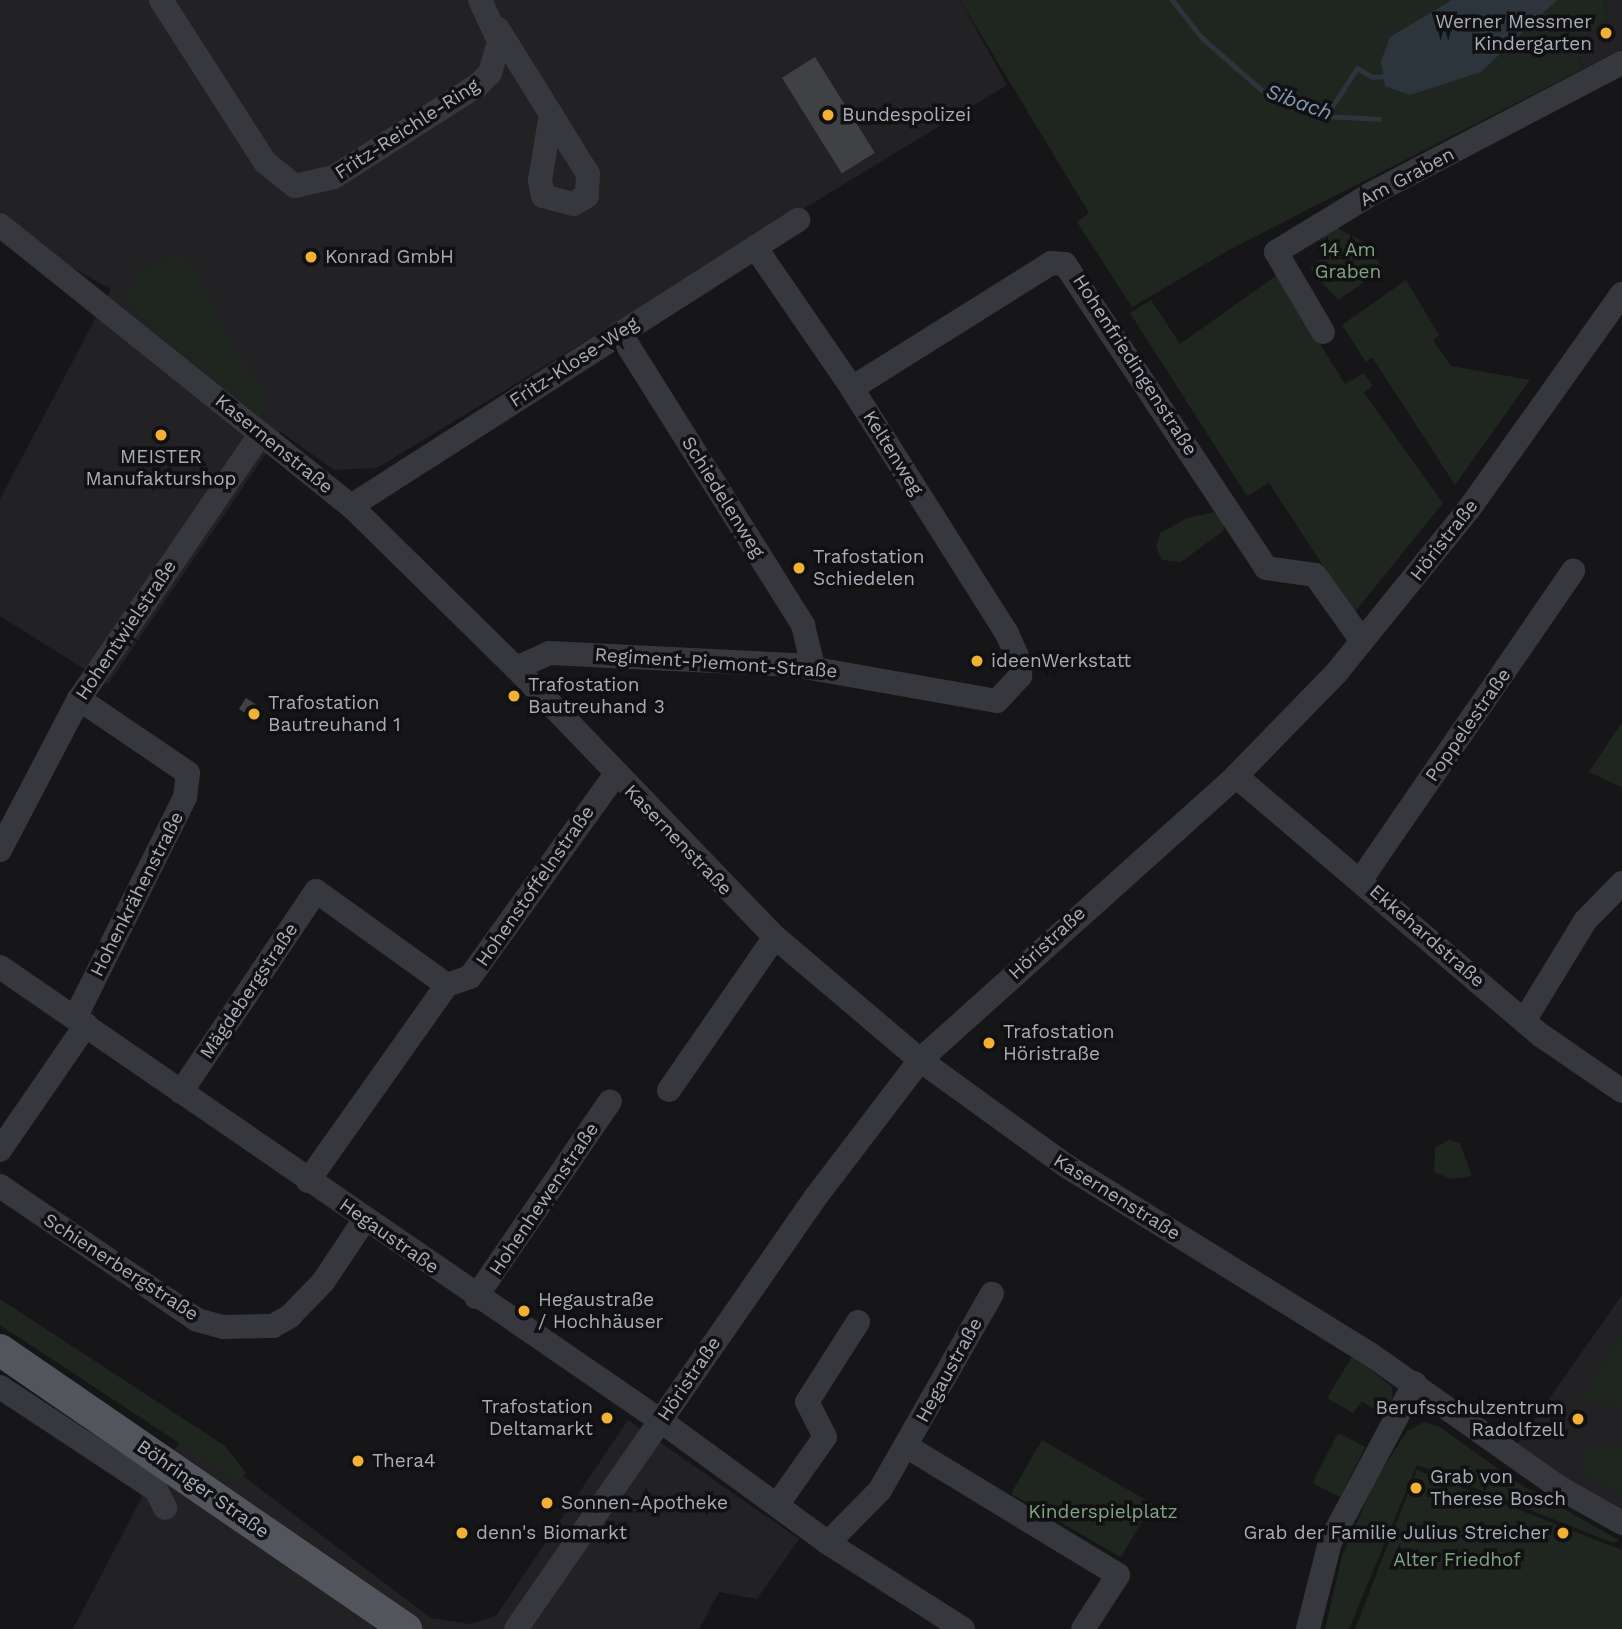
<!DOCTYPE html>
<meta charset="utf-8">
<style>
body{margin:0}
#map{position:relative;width:1622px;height:1629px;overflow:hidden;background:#161618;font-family:"Work Sans",sans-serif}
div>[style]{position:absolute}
.built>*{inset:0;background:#222225}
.green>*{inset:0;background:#1e261f;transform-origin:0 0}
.water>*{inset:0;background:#2c353c}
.stream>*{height:5px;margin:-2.5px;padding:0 2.5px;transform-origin:2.5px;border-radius:2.5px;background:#2c353c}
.building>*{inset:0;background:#404145;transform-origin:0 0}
.minor>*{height:24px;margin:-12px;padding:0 12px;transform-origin:12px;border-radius:12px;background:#37383d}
.major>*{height:32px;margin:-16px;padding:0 16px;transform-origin:16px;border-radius:16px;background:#53555c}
.dots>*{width:19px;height:19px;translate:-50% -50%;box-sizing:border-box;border:4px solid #111113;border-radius:50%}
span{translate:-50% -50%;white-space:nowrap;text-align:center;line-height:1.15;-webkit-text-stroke:7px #111113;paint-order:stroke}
.poi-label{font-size:19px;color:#a8adb8}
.right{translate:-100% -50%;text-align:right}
.left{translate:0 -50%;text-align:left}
.street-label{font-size:19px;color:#a8adb8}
.park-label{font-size:19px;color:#7fa381}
.water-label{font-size:21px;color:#7f9bb3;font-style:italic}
</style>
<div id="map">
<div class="built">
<i style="clip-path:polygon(0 0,960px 0,1007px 85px,377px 468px,334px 470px,281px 432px,108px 684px,0 616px,0 499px,111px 289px,0 228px)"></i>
<i style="clip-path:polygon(1604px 0,1622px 0,1622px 49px,1583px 69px,1575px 48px,1606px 19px)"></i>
<i style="clip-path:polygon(1622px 1295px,1622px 1523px,1511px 1453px)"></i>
<i style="clip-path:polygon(628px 1420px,799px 1539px,757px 1599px,719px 1592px,699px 1629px,73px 1629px,143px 1495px,186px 1433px,431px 1618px,470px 1624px,496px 1616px)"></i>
</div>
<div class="green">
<i style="clip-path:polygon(960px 0,1604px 0,1606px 19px,1575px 48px,1583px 69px,1229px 250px,1132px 307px,1077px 222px,1089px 213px)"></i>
<i style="clip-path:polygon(1335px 227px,1373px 247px,1381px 270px,1338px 300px,1310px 269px,1323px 257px,1317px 243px)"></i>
<i style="clip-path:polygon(178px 254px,196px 270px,227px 336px,270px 400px,263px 414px,256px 414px,122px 300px,143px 266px,150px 269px)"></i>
<i style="clip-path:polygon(1277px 275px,1345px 384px,1364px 373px,1373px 386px,1364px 393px,1443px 503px,1354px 613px,1269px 483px,1247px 496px,1130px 313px,1151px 300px,1180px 344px)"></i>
<i style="clip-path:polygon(1406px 280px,1439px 335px,1433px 340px,1451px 366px,1530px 380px,1455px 485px,1372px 357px,1366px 362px,1342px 325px)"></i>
<i style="clip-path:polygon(1220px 511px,1226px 520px,1223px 531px,1181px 562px,1162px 560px,1156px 547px,1160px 533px,1187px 518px)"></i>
<i style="clip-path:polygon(1622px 722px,1622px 786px,1621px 787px,1589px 772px)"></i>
<i style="clip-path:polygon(1449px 1140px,1460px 1143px,1472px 1176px,1451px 1179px,1434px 1172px,1435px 1148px)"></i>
<i style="clip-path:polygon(0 1299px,225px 1446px,247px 1474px,234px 1479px,0 1325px)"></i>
<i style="clip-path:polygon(1622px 1336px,1622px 1406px,1579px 1402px)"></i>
<i style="clip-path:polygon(1353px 1355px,1392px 1387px,1393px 1408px,1387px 1418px,1362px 1401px,1353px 1413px,1327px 1398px)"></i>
<i style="clip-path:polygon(1425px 1422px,1440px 1427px,1518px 1483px,1619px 1540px,1613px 1543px,1417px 1465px,1349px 1629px,1325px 1629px,1342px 1556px,1375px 1481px,1407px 1431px)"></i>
<i style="left:1338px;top:1433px;width:31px;height:56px;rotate:27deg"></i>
<i style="left:1042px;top:1440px;width:127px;height:62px;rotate:30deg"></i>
<i style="clip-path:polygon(1587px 1444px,1622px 1445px,1622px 1494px,1584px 1474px)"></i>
<i style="clip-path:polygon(1417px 1470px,1622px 1550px,1622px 1629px,1355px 1629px)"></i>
</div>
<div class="water">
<i style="clip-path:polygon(1452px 0,1557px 0,1481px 72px,1410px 95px,1385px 86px,1381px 61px,1390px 37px)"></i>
</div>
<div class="stream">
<i style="left:1172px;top:0;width:47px;rotate:51.9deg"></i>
<i style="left:1201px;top:37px;width:86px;rotate:41.2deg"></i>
<i style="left:1266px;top:94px;width:64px;rotate:20.1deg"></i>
<i style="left:1326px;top:116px;width:53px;rotate:3.2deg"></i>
<i style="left:1326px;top:116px;width:57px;rotate:-57.1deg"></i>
<i style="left:1357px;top:68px;width:17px;rotate:31deg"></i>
<i style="left:1372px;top:77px;width:15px;rotate:-4deg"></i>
</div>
<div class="building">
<i style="left:815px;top:57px;width:113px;height:39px;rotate:58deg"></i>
<i style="left:246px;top:698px;width:20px;height:13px;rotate:33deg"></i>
</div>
<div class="minor">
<i style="left:161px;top:0;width:193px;rotate:57.3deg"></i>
<i style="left:265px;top:162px;width:38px;rotate:39deg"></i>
<i style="left:295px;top:186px;width:40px;rotate:-13deg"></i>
<i style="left:334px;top:177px;width:171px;rotate:-32.6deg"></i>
<i style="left:478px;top:85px;width:17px;rotate:-45deg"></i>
<i style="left:490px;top:73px;width:33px;rotate:-74deg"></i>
<i style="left:499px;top:41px;width:45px;rotate:-114.9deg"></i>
<i style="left:498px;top:29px;width:100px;rotate:58.1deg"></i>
<i style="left:551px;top:114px;width:42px;rotate:58.6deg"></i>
<i style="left:573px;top:150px;width:28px;rotate:58deg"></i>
<i style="left:588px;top:174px;width:22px;rotate:93deg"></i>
<i style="left:587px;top:196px;width:16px;rotate:150deg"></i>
<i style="left:573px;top:204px;width:31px;rotate:-165deg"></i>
<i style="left:543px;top:196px;width:16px;rotate:-101deg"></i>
<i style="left:540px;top:180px;width:67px;rotate:-80.5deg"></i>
<i style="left:0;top:225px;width:450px;rotate:38.7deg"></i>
<i style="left:351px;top:506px;width:231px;rotate:44.5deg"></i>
<i style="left:516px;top:668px;width:373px;rotate:46.1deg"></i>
<i style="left:775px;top:937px;width:190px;rotate:40.3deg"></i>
<i style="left:920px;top:1060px;width:183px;rotate:35.9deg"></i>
<i style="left:1068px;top:1167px;width:355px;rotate:31.8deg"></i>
<i style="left:1370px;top:1354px;width:232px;rotate:35.2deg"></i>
<i style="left:1560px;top:1488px;width:71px;rotate:29.4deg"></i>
<i style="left:1323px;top:332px;width:93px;rotate:-120.4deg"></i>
<i style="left:1276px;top:252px;width:111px;rotate:-31.4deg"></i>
<i style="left:1371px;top:194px;width:283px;rotate:-27.6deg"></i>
<i style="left:620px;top:333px;width:345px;rotate:57.9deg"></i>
<i style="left:803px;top:625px;width:43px;rotate:76.6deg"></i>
<i style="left:852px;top:388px;width:235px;rotate:-32.1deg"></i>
<i style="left:1051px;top:263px;width:14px;rotate:4deg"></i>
<i style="left:1065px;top:264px;width:364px;rotate:56.5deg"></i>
<i style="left:1266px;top:568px;width:49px;rotate:8.1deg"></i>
<i style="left:1315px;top:575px;width:81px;rotate:54.5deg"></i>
<i style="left:351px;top:506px;width:531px;rotate:-32.61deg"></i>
<i style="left:516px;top:668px;width:36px;rotate:-24deg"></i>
<i style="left:549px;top:653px;width:244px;rotate:2.8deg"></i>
<i style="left:793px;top:665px;width:207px;rotate:10deg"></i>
<i style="left:997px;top:701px;width:34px;rotate:-47deg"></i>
<i style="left:1020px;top:676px;width:11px;rotate:-85deg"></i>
<i style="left:1021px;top:665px;width:36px;rotate:-114deg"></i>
<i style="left:1006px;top:632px;width:289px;rotate:-122.3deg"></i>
<i style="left:852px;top:388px;width:171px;rotate:-124.5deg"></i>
<i style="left:1236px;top:776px;width:402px;rotate:40.4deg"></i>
<i style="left:1542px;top:1036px;width:97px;rotate:34.5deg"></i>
<i style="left:0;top:850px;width:170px;rotate:-62.4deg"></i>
<i style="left:79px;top:699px;width:320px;rotate:-55.6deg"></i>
<i style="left:1362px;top:878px;width:373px;rotate:-55.5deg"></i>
<i style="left:0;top:967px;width:802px;rotate:34.48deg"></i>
<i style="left:661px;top:1421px;width:207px;rotate:36.1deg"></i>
<i style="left:828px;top:1543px;width:160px;rotate:32.5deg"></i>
<i style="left:75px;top:1018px;width:247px;rotate:-63.5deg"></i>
<i style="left:185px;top:797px;width:24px;rotate:-83deg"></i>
<i style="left:188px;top:773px;width:132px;rotate:-145.8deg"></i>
<i style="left:1524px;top:1021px;width:117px;rotate:-58.6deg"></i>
<i style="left:1585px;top:921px;width:53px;rotate:-45.8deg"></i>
<i style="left:669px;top:1090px;width:186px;rotate:-55.3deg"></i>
<i style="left:181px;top:1092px;width:242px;rotate:-56.1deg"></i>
<i style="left:316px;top:891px;width:161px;rotate:35.7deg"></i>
<i style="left:0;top:1150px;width:152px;rotate:-55.5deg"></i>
<i style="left:308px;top:1181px;width:240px;rotate:-54.7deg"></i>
<i style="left:447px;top:985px;width:24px;rotate:-19deg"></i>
<i style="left:470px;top:977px;width:249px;rotate:-54.3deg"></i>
<i style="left:0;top:1186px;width:238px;rotate:34.2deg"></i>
<i style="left:197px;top:1320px;width:28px;rotate:15deg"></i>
<i style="left:224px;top:1327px;width:49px;rotate:-1.2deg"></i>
<i style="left:273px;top:1326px;width:20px;rotate:-30deg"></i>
<i style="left:290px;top:1316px;width:47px;rotate:-45.9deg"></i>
<i style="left:323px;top:1282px;width:76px;rotate:-56.3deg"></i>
<i style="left:476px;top:1297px;width:237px;rotate:-55.6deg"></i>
<i style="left:0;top:1387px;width:187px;rotate:33.4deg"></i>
<i style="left:156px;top:1490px;width:20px;rotate:63deg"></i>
<i style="left:906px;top:1446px;width:248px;rotate:31.3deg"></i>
<i style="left:1118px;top:1575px;width:64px;rotate:122.9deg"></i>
<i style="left:777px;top:1505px;width:83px;rotate:-54.8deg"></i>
<i style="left:825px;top:1437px;width:39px;rotate:-117deg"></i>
<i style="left:807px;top:1402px;width:95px;rotate:-57.5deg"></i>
<i style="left:828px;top:1543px;width:74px;rotate:-45.5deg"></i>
<i style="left:880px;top:1490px;width:226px;rotate:-60.3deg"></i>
<i style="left:516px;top:1629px;width:525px;rotate:-55.25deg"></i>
<i style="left:815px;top:1198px;width:173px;rotate:-52.7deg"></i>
<i style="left:920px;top:1060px;width:425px;rotate:-41.9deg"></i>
<i style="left:1236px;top:776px;width:145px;rotate:-45.8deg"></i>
<i style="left:1337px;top:672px;width:210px;rotate:-51deg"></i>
<i style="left:1469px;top:509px;width:264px;rotate:-54.6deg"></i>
<i style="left:1308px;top:1629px;width:90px;rotate:-75.8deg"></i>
<i style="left:1330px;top:1542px;width:180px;rotate:-61.9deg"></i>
</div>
<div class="major">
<i style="left:0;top:1350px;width:493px;rotate:34.5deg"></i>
</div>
<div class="dots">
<i style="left:1606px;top:33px;background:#f2b134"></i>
<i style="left:828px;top:115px;background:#f2b134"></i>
<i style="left:311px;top:257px;background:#f2b134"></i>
<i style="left:161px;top:435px;background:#f2b134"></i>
<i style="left:799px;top:568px;background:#f2b134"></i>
<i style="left:977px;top:661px;background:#f2b134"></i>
<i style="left:514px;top:696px;background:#f2b134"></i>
<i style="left:254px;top:714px;background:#f2b134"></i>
<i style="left:989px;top:1043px;background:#f2b134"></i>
<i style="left:524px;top:1311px;background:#f2b134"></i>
<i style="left:607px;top:1418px;background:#f2b134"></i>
<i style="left:1578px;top:1419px;background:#f2b134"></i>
<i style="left:358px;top:1461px;background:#f2b134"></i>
<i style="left:1416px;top:1488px;background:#f2b134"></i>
<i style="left:547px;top:1503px;background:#f2b134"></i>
<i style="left:462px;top:1533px;background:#f2b134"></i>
<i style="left:1563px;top:1533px;background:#f2b134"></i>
</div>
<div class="poi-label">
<span class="right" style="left:1592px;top:33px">Werner Messmer<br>Kindergarten</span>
<span class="left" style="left:842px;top:115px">Bundespolizei</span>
<span class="left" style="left:325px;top:257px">Konrad GmbH</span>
<span style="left:161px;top:468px">MEISTER<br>Manufakturshop</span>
<span class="left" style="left:813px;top:568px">Trafostation<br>Schiedelen</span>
<span class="left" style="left:991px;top:661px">ideenWerkstatt</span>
<span class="left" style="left:528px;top:696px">Trafostation<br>Bautreuhand 3</span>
<span class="left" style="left:268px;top:714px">Trafostation<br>Bautreuhand 1</span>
<span class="left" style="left:1003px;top:1043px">Trafostation<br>Höristraße</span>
<span class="left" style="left:538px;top:1311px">Hegaustraße<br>/ Hochhäuser</span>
<span class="right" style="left:593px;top:1418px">Trafostation<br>Deltamarkt</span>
<span class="right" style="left:1564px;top:1419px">Berufsschulzentrum<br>Radolfzell</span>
<span class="left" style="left:372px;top:1461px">Thera4</span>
<span class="left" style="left:1430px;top:1488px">Grab von<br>Therese Bosch</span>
<span class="left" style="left:561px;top:1503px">Sonnen-Apotheke</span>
<span class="left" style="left:476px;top:1533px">denn's Biomarkt</span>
<span class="right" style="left:1549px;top:1533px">Grab der Familie Julius Streicher</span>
</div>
<div class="street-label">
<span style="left:407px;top:129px;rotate:-33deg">Fritz-Reichle-Ring</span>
<span style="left:1407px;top:177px;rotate:-28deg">Am Graben</span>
<span style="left:574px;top:362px;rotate:-33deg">Fritz-Klose-Weg</span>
<span style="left:1135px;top:365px;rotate:57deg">Hohenfriedingenstraße</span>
<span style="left:274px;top:444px;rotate:39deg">Kasernenstraße</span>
<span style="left:893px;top:453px;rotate:58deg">Keltenweg</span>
<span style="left:723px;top:497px;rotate:58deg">Schiedelenweg</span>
<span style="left:1444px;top:540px;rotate:-52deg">Höristraße</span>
<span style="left:126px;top:630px;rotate:-56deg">Hohentwielstraße</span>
<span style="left:716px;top:663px;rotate:4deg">Regiment-Piemont-Straße</span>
<span style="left:1468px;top:725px;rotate:-55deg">Poppelestraße</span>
<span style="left:678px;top:840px;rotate:46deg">Kasernenstraße</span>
<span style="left:535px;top:886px;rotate:-55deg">Hohenstoffelnstraße</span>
<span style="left:137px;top:894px;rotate:-63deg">Hohenkrähenstraße</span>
<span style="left:1427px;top:936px;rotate:41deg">Ekkehardstraße</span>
<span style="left:1047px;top:943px;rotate:-43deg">Höristraße</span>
<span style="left:249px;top:991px;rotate:-56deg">Mägdebergstraße</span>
<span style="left:1117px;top:1197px;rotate:32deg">Kasernenstraße</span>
<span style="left:544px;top:1199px;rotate:-56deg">Hohenhewenstraße</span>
<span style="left:389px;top:1236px;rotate:35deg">Hegaustraße</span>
<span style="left:121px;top:1267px;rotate:33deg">Schienerbergstraße</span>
<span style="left:949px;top:1370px;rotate:-61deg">Hegaustraße</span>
<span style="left:689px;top:1379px;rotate:-56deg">Höristraße</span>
<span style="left:203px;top:1489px;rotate:35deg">Böhringer Straße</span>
</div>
<div class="park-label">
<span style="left:1348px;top:261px">14 Am<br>Graben</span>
<span style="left:1103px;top:1512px">Kinderspielplatz</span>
<span style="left:1457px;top:1560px">Alter Friedhof</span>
</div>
<div class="water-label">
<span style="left:1299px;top:102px;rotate:20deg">Sibach</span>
</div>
</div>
